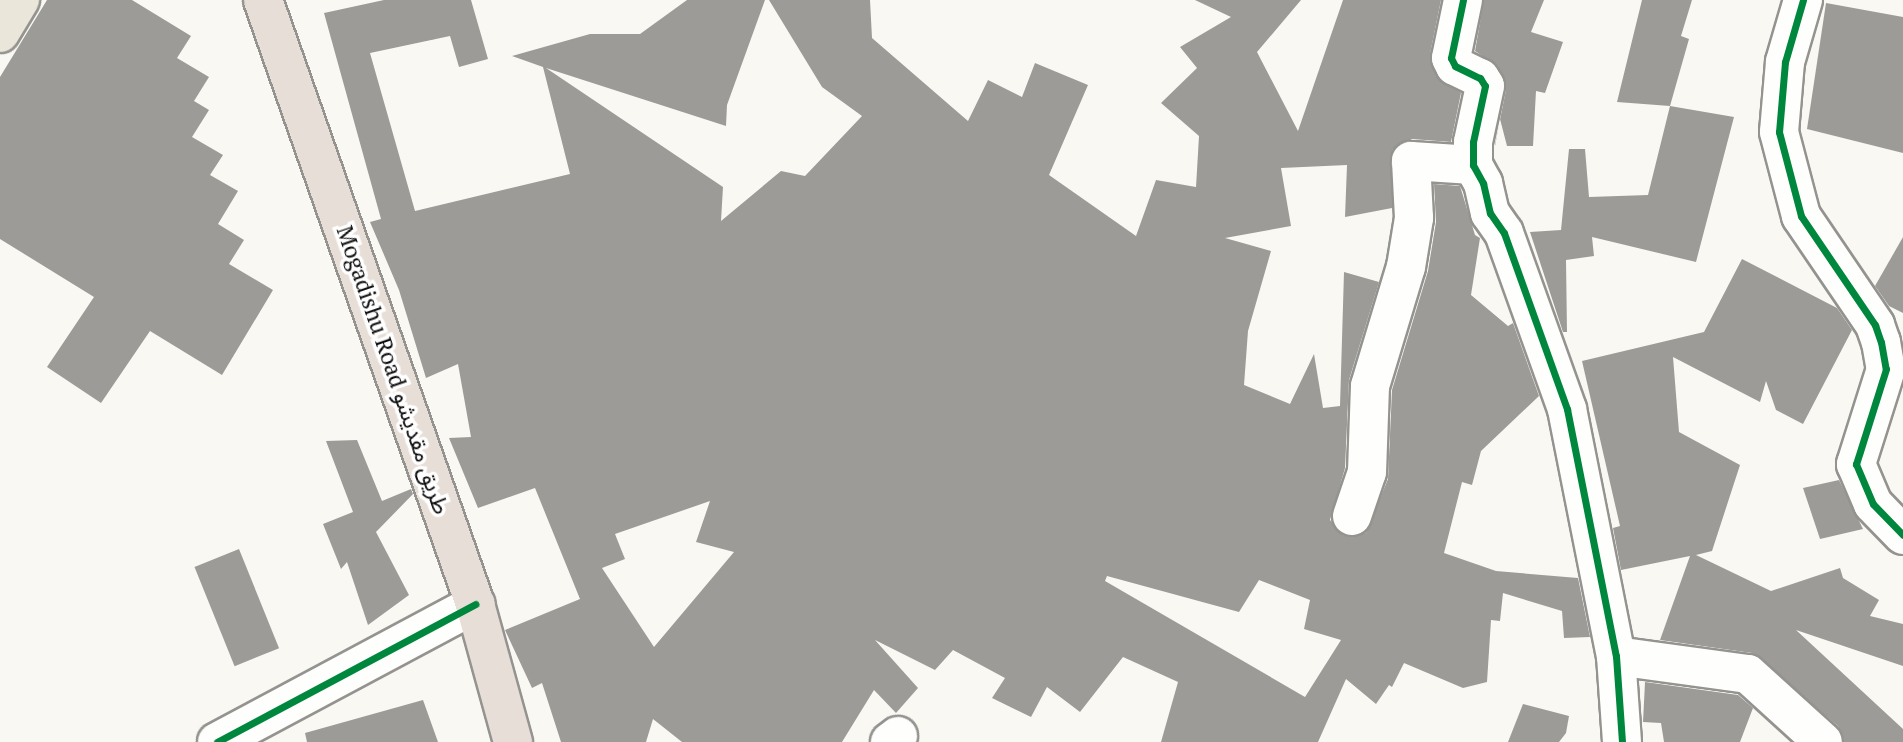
<!DOCTYPE html>
<meta charset="utf-8">
<style>
body{margin:0}
#map{position:relative;width:1903px;height:742px;overflow:hidden;background:#faf8f2;font-family:"PT Serif","Noto Sans Arabic",serif}
div>[style]{position:absolute}
.building>*{inset:0;background:#9d9b98;transform-origin:0 0}
.roads{filter:drop-shadow(2px 0 #949390) drop-shadow(-2px 0 #949390) drop-shadow(0 2px #949390) drop-shadow(0 -2px #949390)}
.minor>*{height:38px;margin:-19px;padding:0 19px;transform-origin:19px;border-radius:19px;background:#fefefd}
.major>*{height:38px;margin:-19px;padding:0 19px;transform-origin:19px;border-radius:19px;background:#eae6da}
.highway>*{height:38px;margin:-19px;padding:0 19px;transform-origin:19px;border-radius:19px;background:#e7ded7}
.cycleway>*{height:7px;margin:-3.5px;padding:0 3.5px;transform-origin:3.5px;border-radius:3.5px;background:#00873e}
span{translate:-50% -50%;white-space:nowrap;text-align:center;line-height:1.15;-webkit-text-stroke:7px #fff;paint-order:stroke}
.street-label{font-size:23px;color:#0d0d0d}
</style>
<div id="map">
<div class="building">
<i style="clip-path:polygon(47px 0,132px 0,191px 36px,177px 58px,209px 77px,194px 101px,209px 110px,192px 137px,223px 155px,210px 175px,238px 191px,218px 224px,244px 240px,229px 264px,273px 290px,222px 375px,150px 331px,101px 403px,47px 367px,94px 297px,0 239px,0 77px)"></i>
<i style="clip-path:polygon(evenodd,384px 0,471px 0,488px 59px,459px 67px,450px 36px,370px 53px,415px 211px,570px 174px,543px 67px,512px 56px,590px 34px,640px 34px,687px 0,765px 0,727px 105px,726px 126px,546px 68px,723px 187px,721px 221px,781px 171px,805px 176px,862px 116px,822px 87px,769px 0,870px 0,872px 38px,968px 121px,988px 80px,1022px 97px,1035px 63px,1088px 85px,1049px 175px,1136px 236px,1156px 180px,1196px 187px,1199px 136px,1161px 103px,1197px 68px,1180px 47px,1231px 17px,1195px 0,1301px 0,1257px 52px,1298px 131px,1343px 0,1441px 0,1430px 54px,1436px 76px,1461px 93px,1451px 142px,1412px 139px,1392px 150px,1392px 208px,1345px 217px,1347px 165px,1281px 168px,1291px 226px,1225px 238px,1271px 251px,1248px 331px,1244px 385px,1290px 404px,1314px 354px,1323px 408px,1340px 406px,1344px 272px,1379px 282px,1349px 380px,1345px 468px,1330px 520px,1344px 536px,1366px 533px,1388px 479px,1392px 390px,1428px 271px,1436px 222px,1434px 184px,1460px 186px,1475px 235px,1480px 238px,1471px 295px,1508px 326px,1513px 323px,1539px 396px,1481px 451px,1472px 485px,1462px 482px,1444px 553px,1496px 571px,1578px 578px,1590px 637px,1564px 638px,1562px 611px,1503px 593px,1500px 621px,1491px 620px,1487px 682px,1463px 688px,1404px 663px,1392px 687px,1389px 685px,1376px 704px,1346px 679px,1318px 742px,1161px 742px,1178px 682px,1123px 657px,1080px 712px,1047px 687px,1031px 717px,992px 698px,1005px 678px,953px 650px,935px 670px,875px 640px,918px 688px,896px 713px,874px 690px,842px 742px,682px 742px,653px 719px,646px 742px,561px 742px,542px 683px,532px 688px,505px 630px,580px 599px,535px 488px,478px 508px,449px 438px,471px 437px,458px 364px,426px 378px,399px 290px,370px 222px,381px 219px,324px 13px,384px 0,710px 501px,696px 542px,734px 552px,654px 647px,602px 568px,625px 559px,615px 534px,710px 501px,384px 0,1107px 576px,1239px 612px,1259px 580px,1310px 600px,1304px 629px,1341px 640px,1305px 697px,1105px 581px,1107px 576px)"></i>
<i style="clip-path:polygon(1484px 0,1544px 0,1531px 32px,1563px 42px,1545px 93px,1536px 91px,1533px 146px,1507px 146px,1500px 119px,1495px 146px,1495px 144px,1506px 90px,1498px 66px,1475px 51px)"></i>
<i style="clip-path:polygon(1642px 0,1692px 0,1681px 36px,1689px 39px,1670px 106px,1617px 102px)"></i>
<i style="clip-path:polygon(1826px 3px,1903px 17px,1903px 153px,1807px 129px)"></i>
<i style="clip-path:polygon(1670px 106px,1734px 117px,1696px 262px,1592px 237px,1594px 256px,1566px 260px,1567px 332px,1563px 332px,1530px 232px,1561px 230px,1569px 149px,1585px 149px,1589px 197px,1648px 195px)"></i>
<i style="clip-path:polygon(1903px 237px,1903px 313px,1889px 306px,1875px 286px)"></i>
<i style="clip-path:polygon(1742px 259px,1837px 308px,1852px 330px,1803px 424px,1776px 410px,1766px 381px,1760px 402px,1673px 357px,1679px 432px,1740px 465px,1712px 551px,1696px 555px,1771px 591px,1840px 568px,1843px 578px,1879px 600px,1870px 616px,1903px 624px,1903px 666px,1796px 630px,1903px 729px,1903px 742px,1844px 742px,1838px 726px,1752px 653px,1660px 640px,1690px 556px,1621px 570px,1613px 528px,1620px 526px,1582px 361px,1704px 332px)"></i>
<i style="clip-path:polygon(357px 440px,382px 501px,411px 489px,413px 494px,376px 532px,409px 595px,368px 625px,347px 562px,341px 569px,323px 524px,353px 512px,326px 441px)"></i>
<i style="clip-path:polygon(1839px 480px,1863px 529px,1820px 539px,1803px 488px)"></i>
<i style="left:239px;top:549px;width:107px;height:48px;rotate:68deg"></i>
<i style="clip-path:polygon(1645px 682px,1738px 695px,1753px 708px,1740px 742px,1664px 742px,1661px 723px,1643px 722px)"></i>
<i style="clip-path:polygon(423px 700px,438px 742px,307px 742px,305px 733px)"></i>
<i style="clip-path:polygon(1523px 704px,1569px 716px,1566px 733px,1559px 742px,1508px 742px)"></i>
</div>
<div class="roads">
<div class="minor">
<i style="left:1463px;top:0;width:59px;rotate:101.7deg"></i>
<i style="left:1451px;top:58px;width:9px;rotate:63deg"></i>
<i style="left:1455px;top:66px;width:28px;rotate:26deg"></i>
<i style="left:1480px;top:78px;width:9px;rotate:58deg"></i>
<i style="left:1485px;top:86px;width:57px;rotate:102.1deg"></i>
<i style="left:1473px;top:142px;width:23px;rotate:90deg"></i>
<i style="left:1473px;top:165px;width:21px;rotate:61deg"></i>
<i style="left:1483px;top:183px;width:31px;rotate:77deg"></i>
<i style="left:1490px;top:213px;width:24px;rotate:55deg"></i>
<i style="left:1504px;top:233px;width:187px;rotate:70.3deg"></i>
<i style="left:1567px;top:409px;width:252px;rotate:78.8deg"></i>
<i style="left:1616px;top:656px;width:86px;rotate:86deg"></i>
<i style="left:1803px;top:0;width:65px;rotate:106.2deg"></i>
<i style="left:1785px;top:62px;width:70px;rotate:94.9deg"></i>
<i style="left:1779px;top:132px;width:87px;rotate:75.3deg"></i>
<i style="left:1801px;top:216px;width:132px;rotate:55.8deg"></i>
<i style="left:1875px;top:325px;width:18px;rotate:71deg"></i>
<i style="left:1881px;top:342px;width:27px;rotate:80deg"></i>
<i style="left:1886px;top:369px;width:100px;rotate:107.5deg"></i>
<i style="left:1856px;top:464px;width:43px;rotate:67deg"></i>
<i style="left:1873px;top:504px;width:43px;rotate:45.9deg"></i>
<i style="left:1352px;top:516px;width:46px;rotate:-71.2deg"></i>
<i style="left:1367px;top:472px;width:86px;rotate:-88deg"></i>
<i style="left:1370px;top:386px;width:124px;rotate:-73.2deg"></i>
<i style="left:1406px;top:267px;width:50px;rotate:-80.7deg"></i>
<i style="left:1414px;top:218px;width:57px;rotate:-93deg"></i>
<i style="left:1411px;top:161px;width:62px;rotate:3.7deg"></i>
<i style="left:1616px;top:656px;width:133px;rotate:7.8deg"></i>
<i style="left:1748px;top:674px;width:101px;rotate:42.2deg"></i>
<i style="left:217px;top:742px;width:293px;rotate:-28.1deg"></i>
<i style="left:890px;top:742px;width:10px;rotate:-37deg"></i>
</div>
<div class="major">
<i style="left:0;top:33px;width:39px;rotate:-59deg"></i>
</div>
<div class="highway">
<i style="left:263px;top:0;width:640px;rotate:70.66deg"></i>
<i style="left:475px;top:604px;width:143px;rotate:74.6deg"></i>
</div>
</div>
<div class="cycleway">
<i style="left:1463px;top:0;width:59px;rotate:101.7deg"></i>
<i style="left:1451px;top:58px;width:9px;rotate:63deg"></i>
<i style="left:1455px;top:66px;width:28px;rotate:26deg"></i>
<i style="left:1480px;top:78px;width:9px;rotate:58deg"></i>
<i style="left:1485px;top:86px;width:57px;rotate:102.1deg"></i>
<i style="left:1473px;top:142px;width:23px;rotate:90deg"></i>
<i style="left:1473px;top:165px;width:21px;rotate:61deg"></i>
<i style="left:1483px;top:183px;width:31px;rotate:77deg"></i>
<i style="left:1490px;top:213px;width:24px;rotate:55deg"></i>
<i style="left:1504px;top:233px;width:187px;rotate:70.3deg"></i>
<i style="left:1567px;top:409px;width:252px;rotate:78.8deg"></i>
<i style="left:1616px;top:656px;width:86px;rotate:86deg"></i>
<i style="left:1803px;top:0;width:65px;rotate:106.2deg"></i>
<i style="left:1785px;top:62px;width:70px;rotate:94.9deg"></i>
<i style="left:1779px;top:132px;width:87px;rotate:75.3deg"></i>
<i style="left:1801px;top:216px;width:132px;rotate:55.8deg"></i>
<i style="left:1875px;top:325px;width:18px;rotate:71deg"></i>
<i style="left:1881px;top:342px;width:27px;rotate:80deg"></i>
<i style="left:1886px;top:369px;width:100px;rotate:107.5deg"></i>
<i style="left:1856px;top:464px;width:43px;rotate:67deg"></i>
<i style="left:1873px;top:504px;width:43px;rotate:45.9deg"></i>
<i style="left:217px;top:742px;width:293px;rotate:-28.1deg"></i>
</div>
<div class="street-label">
<span style="left:393px;top:370px;rotate:71deg">Mogadishu Road طريق مقديشو</span>
</div>
</div>
